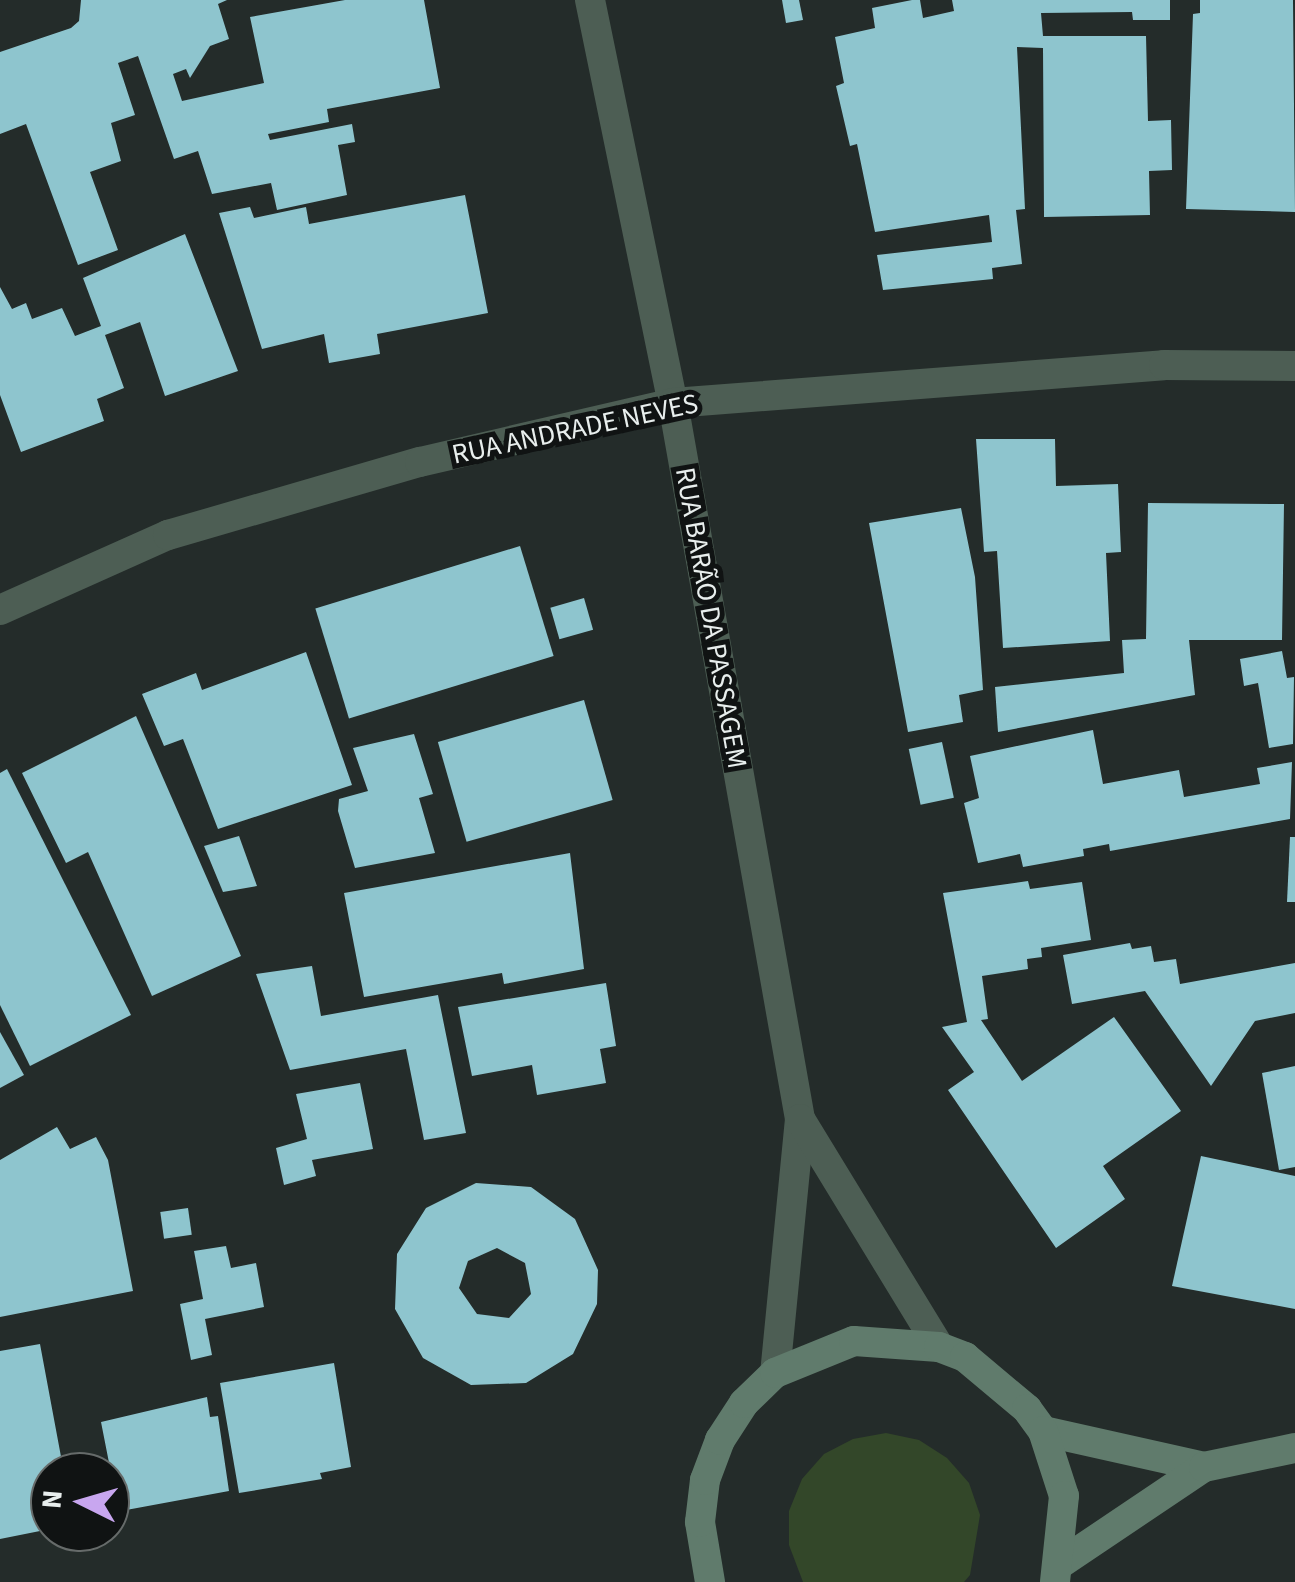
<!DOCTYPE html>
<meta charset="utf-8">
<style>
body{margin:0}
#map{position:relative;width:1295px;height:1582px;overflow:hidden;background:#242c2a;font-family:"Source Sans 3",sans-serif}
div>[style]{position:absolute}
.green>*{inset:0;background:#334729}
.building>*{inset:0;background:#8ec5ce;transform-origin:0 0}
.minor>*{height:30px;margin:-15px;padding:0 15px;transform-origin:15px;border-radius:15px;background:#4d5e54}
.secondary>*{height:30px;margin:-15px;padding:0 15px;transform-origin:15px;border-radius:15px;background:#607b6c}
span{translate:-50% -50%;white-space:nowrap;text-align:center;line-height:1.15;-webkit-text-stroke:10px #101313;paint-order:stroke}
.street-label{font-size:28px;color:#e8eeed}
.north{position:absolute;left:30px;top:1452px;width:100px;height:100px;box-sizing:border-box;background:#101313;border:2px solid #666b6a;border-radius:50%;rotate:275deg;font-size:28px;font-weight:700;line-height:40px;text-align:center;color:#e8eeed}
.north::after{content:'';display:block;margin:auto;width:35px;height:45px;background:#c8a6ef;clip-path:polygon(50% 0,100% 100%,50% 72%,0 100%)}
</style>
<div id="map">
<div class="green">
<i style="clip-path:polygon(886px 1433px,919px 1440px,947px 1458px,969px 1483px,980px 1515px,970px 1575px,964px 1582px,803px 1582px,789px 1545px,789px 1511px,802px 1479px,824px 1454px,853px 1439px)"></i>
</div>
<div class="building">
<i style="clip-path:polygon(81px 0,227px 0,218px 4px,229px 39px,210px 46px,190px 78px,186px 69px,173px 74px,182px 101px,264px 83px,250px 17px,345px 0,424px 0,440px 88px,327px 109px,329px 122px,268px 134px,270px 140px,352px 124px,355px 142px,338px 145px,347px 195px,277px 210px,271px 183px,212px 194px,198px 151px,174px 159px,138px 56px,118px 63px,135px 115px,111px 123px,121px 161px,90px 172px,118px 250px,78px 265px,26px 124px,0 134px,0 52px,71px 28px,79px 21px)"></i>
<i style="clip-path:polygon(782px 0,799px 0,803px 20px,786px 23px)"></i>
<i style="clip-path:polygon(912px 0,920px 0,923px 18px,954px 11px,952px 0,1170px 0,1170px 20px,1133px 20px,1132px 12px,1041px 13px,1043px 36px,1146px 36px,1148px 121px,1171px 120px,1172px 170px,1149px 171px,1150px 215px,1044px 217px,1043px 48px,1017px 47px,1025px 209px,1016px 210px,1022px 264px,992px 268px,993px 279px,883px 290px,877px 255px,992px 242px,989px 215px,875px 232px,857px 144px,850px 146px,836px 86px,844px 83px,835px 37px,875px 28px,872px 8px)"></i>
<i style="clip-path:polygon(1200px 0,1293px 0,1295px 212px,1186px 209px,1193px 14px,1200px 13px)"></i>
<i style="clip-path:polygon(465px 195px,488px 313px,377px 334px,380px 354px,329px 363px,324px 334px,262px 349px,219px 213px,250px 207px,254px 218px,306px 207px,309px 224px)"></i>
<i style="clip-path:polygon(185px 234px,238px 371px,165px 396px,140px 322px,105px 335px,124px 388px,97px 399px,104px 421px,21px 452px,0 395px,0 287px,12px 309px,26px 303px,32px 319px,62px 308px,75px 336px,101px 326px,83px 278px)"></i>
<i style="clip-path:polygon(976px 439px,1055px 439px,1056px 486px,1118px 484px,1121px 552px,1106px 553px,1110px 641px,1003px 648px,997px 551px,984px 552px)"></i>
<i style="clip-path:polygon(1148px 503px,1284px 504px,1282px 640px,1189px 640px,1195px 695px,998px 732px,995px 687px,1124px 673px,1122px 640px,1146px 639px)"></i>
<i style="clip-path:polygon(961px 508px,975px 577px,983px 690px,959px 695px,963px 722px,908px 732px,869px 523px)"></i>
<i style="left:520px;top:546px;width:115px;height:214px;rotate:73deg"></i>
<i style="left:584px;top:598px;width:33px;height:35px;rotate:74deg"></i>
<i style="clip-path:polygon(1282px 651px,1287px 678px,1294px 677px,1293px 744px,1269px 748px,1258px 683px,1244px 686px,1240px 659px)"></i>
<i style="clip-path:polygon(306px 652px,352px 785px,218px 829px,183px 739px,164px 746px,142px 694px,196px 673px,202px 690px)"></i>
<i style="left:584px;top:700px;width:104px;height:152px;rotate:74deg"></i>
<i style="clip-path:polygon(136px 716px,241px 956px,152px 996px,88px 852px,66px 863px,22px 773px)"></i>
<i style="clip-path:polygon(1093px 730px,1103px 784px,1179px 770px,1184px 797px,1260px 784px,1257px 768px,1292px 762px,1290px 819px,1110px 851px,1109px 844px,1083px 849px,1084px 856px,1023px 867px,1020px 854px,978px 863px,964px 803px,979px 798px,970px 756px)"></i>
<i style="clip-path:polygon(414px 734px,433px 794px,419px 798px,435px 853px,355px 868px,338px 811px,339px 799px,368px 791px,353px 748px)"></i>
<i style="left:942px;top:742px;width:57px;height:34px;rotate:78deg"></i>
<i style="clip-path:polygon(7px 769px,131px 1015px,30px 1066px,0 1005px,0 773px)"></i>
<i style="clip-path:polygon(239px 836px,257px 886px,223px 892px,204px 846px)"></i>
<i style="clip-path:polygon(1290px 837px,1295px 837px,1295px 902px,1287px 902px)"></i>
<i style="clip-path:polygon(570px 853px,584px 969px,504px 984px,502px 973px,364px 997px,344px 893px)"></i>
<i style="clip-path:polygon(1028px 881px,1030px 889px,1082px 882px,1091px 940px,1041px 948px,1042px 957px,1027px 959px,1028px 969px,982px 976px,988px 1019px,981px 1020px,1022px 1081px,1114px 1017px,1181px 1111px,1103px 1166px,1125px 1199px,1056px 1248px,948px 1090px,974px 1072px,942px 1027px,967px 1022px,943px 893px)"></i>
<i style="clip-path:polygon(1130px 943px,1132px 949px,1151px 946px,1154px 962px,1176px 959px,1180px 984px,1295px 963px,1295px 1013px,1255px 1021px,1211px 1086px,1145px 991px,1072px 1004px,1063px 955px)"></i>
<i style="clip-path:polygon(312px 966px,321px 1016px,438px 995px,466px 1133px,424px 1140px,406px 1049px,290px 1070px,256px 974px)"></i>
<i style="clip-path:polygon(606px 983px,616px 1046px,600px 1049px,606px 1083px,537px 1095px,532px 1065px,472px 1076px,458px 1007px)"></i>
<i style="clip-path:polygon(0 1032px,24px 1075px,0 1088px)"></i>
<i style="clip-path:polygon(1295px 1066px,1295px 1167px,1279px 1170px,1262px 1073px)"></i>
<i style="clip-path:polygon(360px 1083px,373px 1149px,312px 1160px,316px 1176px,284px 1185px,276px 1148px,307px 1139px,296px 1094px)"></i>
<i style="clip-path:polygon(57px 1127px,70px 1149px,96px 1137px,108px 1160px,133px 1291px,0 1317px,0 1160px)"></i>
<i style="clip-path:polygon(1201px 1156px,1295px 1176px,1295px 1309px,1172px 1286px)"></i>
<i style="clip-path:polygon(evenodd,476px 1183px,531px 1187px,575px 1219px,598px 1270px,597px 1304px,573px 1354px,526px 1383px,471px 1385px,423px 1358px,395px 1309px,397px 1254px,426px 1208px,476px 1183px,497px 1248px,525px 1263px,531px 1294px,509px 1318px,477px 1314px,459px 1288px,468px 1261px,497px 1248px)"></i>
<i style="left:188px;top:1208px;width:27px;height:28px;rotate:82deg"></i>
<i style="clip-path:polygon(226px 1246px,231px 1268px,256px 1263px,264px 1307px,205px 1319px,212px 1355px,191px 1360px,180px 1304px,203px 1299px,194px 1251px)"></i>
<i style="clip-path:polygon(40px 1344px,62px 1462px,89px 1456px,92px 1472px,50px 1472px,50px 1529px,0 1539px,0 1351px)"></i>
<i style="clip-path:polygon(334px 1363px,351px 1467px,320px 1473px,322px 1479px,239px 1493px,220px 1383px)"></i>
<i style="clip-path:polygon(207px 1397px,210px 1417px,218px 1416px,229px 1491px,110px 1513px,112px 1478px,101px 1422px)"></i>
</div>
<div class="minor">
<i style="left:590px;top:0;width:411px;rotate:78.4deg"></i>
<i style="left:673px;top:403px;width:727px;rotate:79.94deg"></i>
<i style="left:800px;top:1119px;width:255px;rotate:95.6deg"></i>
<i style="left:0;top:610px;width:184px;rotate:-24.1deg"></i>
<i style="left:168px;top:535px;width:262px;rotate:-16.2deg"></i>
<i style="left:420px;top:462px;width:260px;rotate:-13.1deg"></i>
<i style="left:673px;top:403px;width:492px;rotate:-4.4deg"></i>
<i style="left:1164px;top:365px;width:131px;rotate:0.4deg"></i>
<i style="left:800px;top:1119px;width:267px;rotate:58.6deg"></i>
</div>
<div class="secondary">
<i style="left:1043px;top:1431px;width:165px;rotate:12.6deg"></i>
<i style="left:1061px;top:1563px;width:172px;rotate:-33.9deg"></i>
<i style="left:1204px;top:1467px;width:93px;rotate:-11.8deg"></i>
<i style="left:710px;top:1582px;width:61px;rotate:-99.5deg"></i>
<i style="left:700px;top:1522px;width:42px;rotate:-83.2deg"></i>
<i style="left:705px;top:1480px;width:43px;rotate:-69.4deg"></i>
<i style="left:720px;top:1440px;width:44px;rotate:-57deg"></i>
<i style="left:744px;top:1403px;width:43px;rotate:-44.1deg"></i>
<i style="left:775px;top:1373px;width:85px;rotate:-22.1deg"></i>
<i style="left:854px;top:1341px;width:85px;rotate:4deg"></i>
<i style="left:939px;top:1347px;width:28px;rotate:21deg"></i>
<i style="left:965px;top:1357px;width:81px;rotate:40deg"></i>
<i style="left:1027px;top:1409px;width:27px;rotate:54deg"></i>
<i style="left:1043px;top:1431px;width:68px;rotate:72.1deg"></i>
<i style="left:1064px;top:1496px;width:86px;rotate:96deg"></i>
</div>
<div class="street-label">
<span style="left:575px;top:429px;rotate:-12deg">RUA ANDRADE NEVES</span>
<span style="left:711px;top:618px;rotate:80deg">RUA BARÃO DA PASSAGEM</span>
</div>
<div class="north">N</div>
</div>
